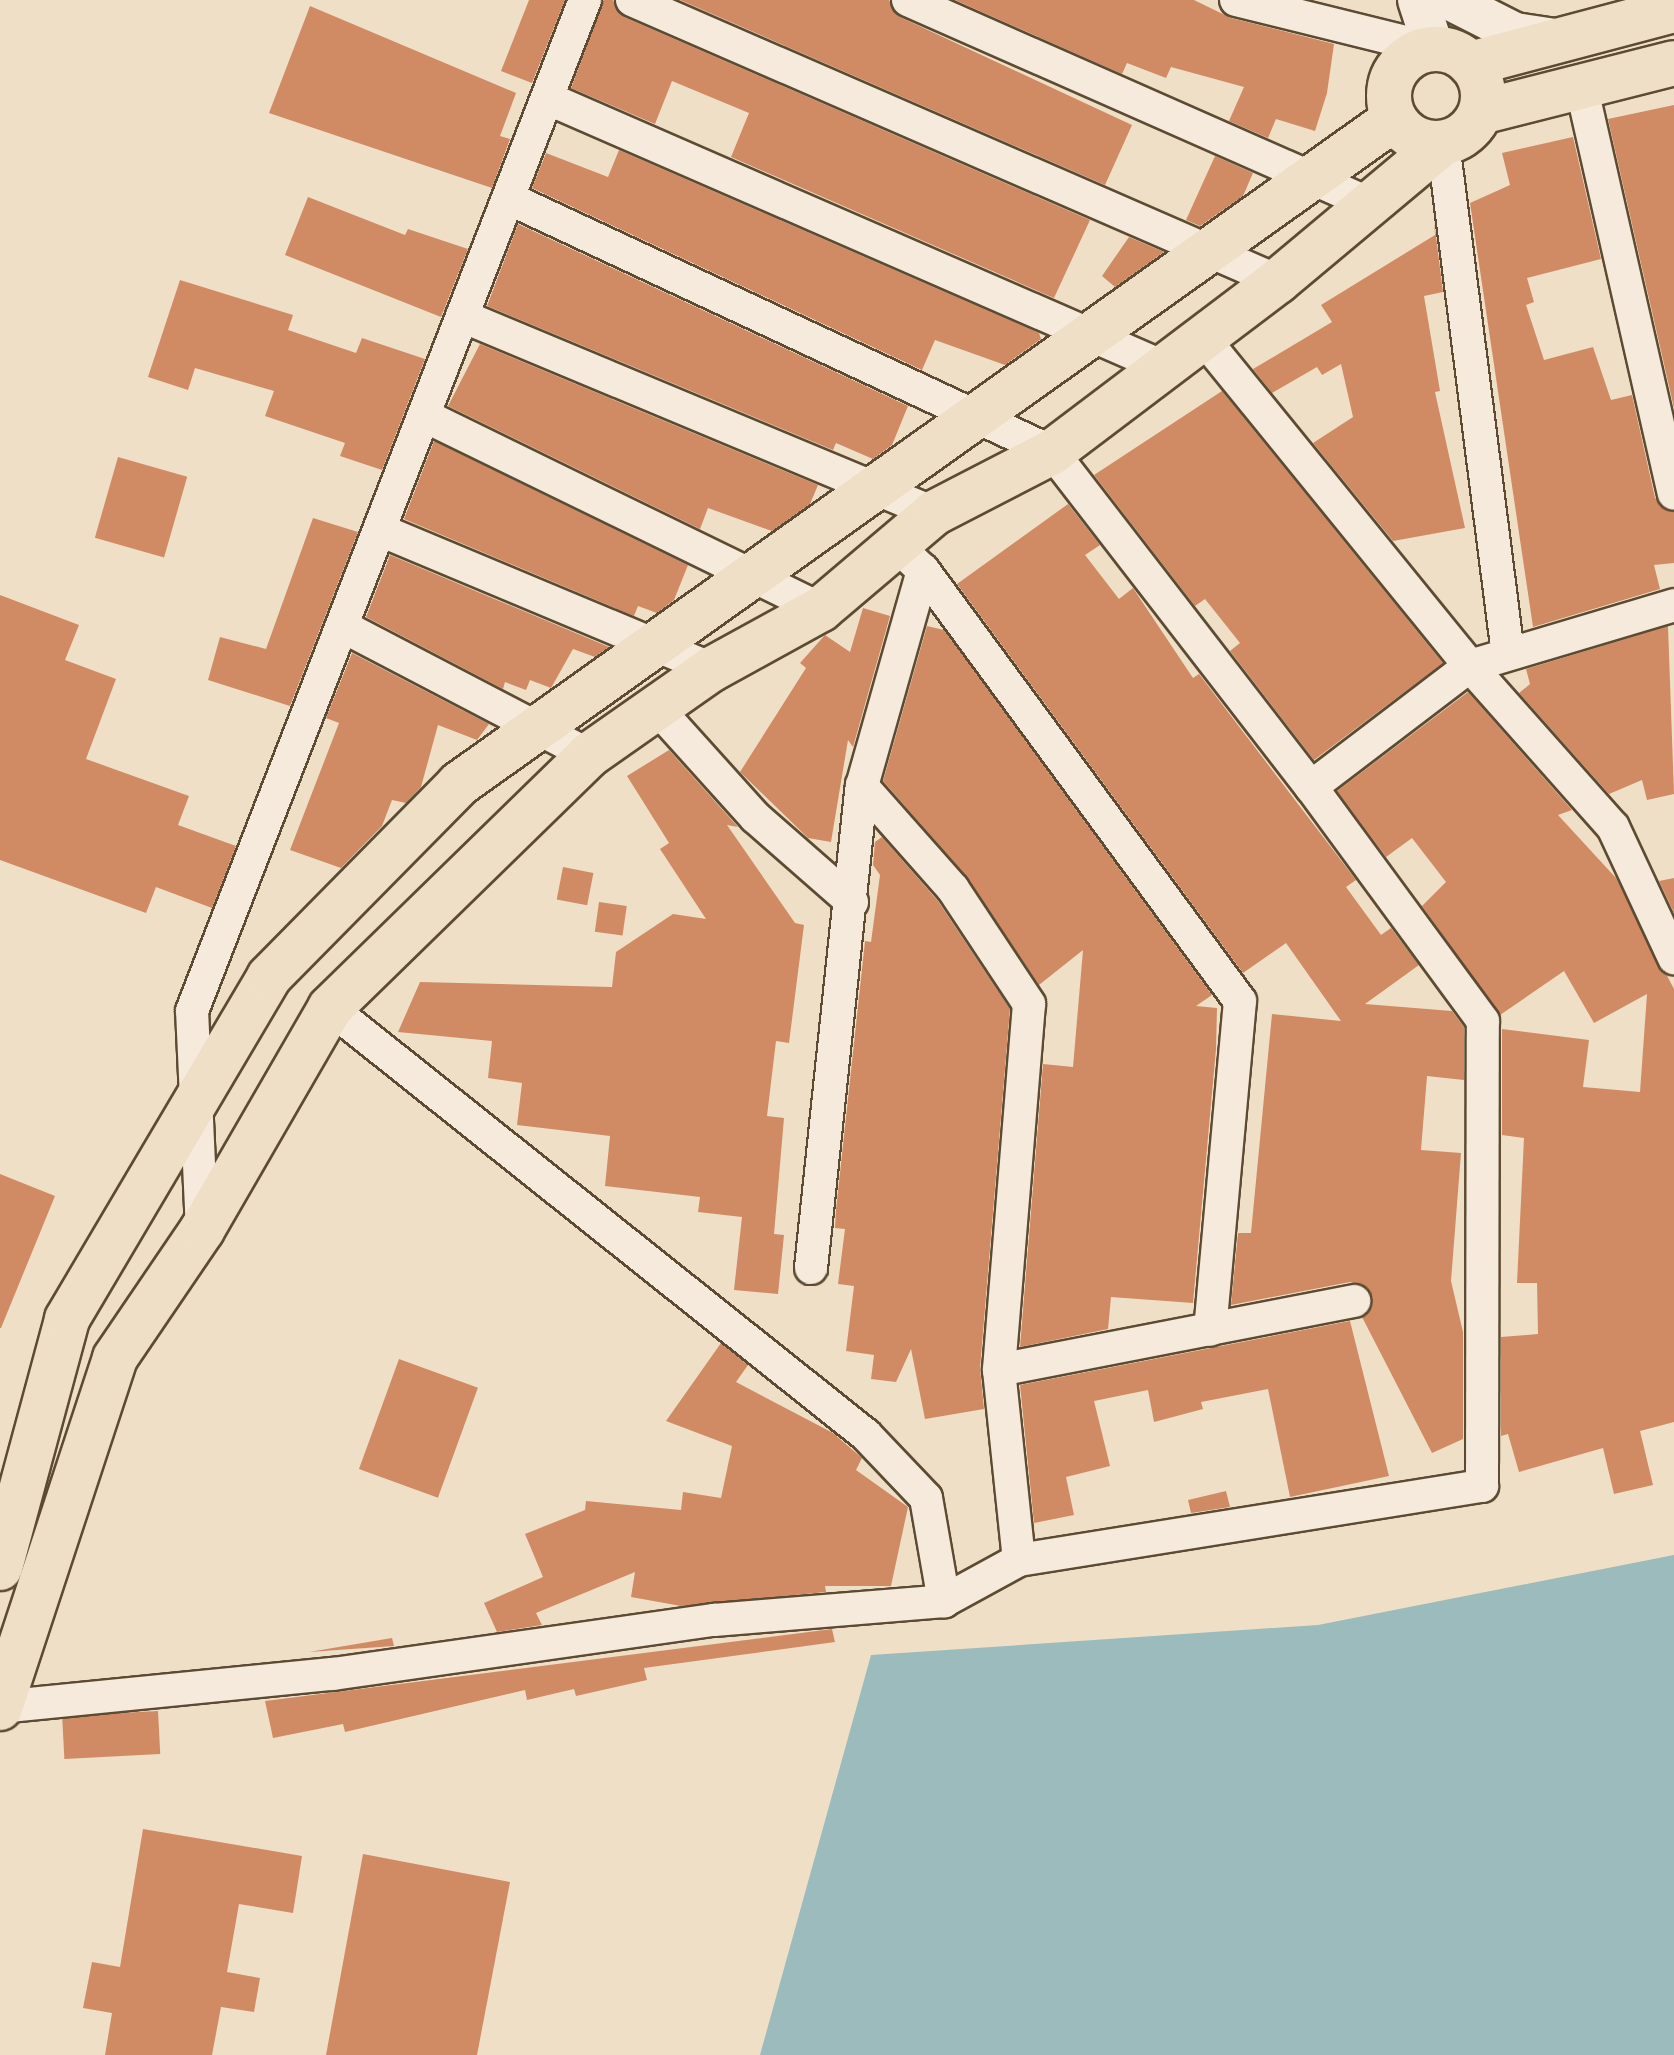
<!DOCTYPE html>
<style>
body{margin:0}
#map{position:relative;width:1674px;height:2055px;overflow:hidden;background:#efdfc7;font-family:"Gentium Book Plus",serif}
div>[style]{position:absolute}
.water>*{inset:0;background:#9cbbbc}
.building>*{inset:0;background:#d08b65;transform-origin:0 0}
.roads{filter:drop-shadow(2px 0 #5c4b32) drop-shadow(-2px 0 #5c4b32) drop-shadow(0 2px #5c4b32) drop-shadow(0 -2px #5c4b32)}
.minor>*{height:32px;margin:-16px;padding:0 16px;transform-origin:16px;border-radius:16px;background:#f5eadb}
.tertiary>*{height:40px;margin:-20px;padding:0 20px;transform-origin:20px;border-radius:20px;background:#f5eadb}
.primary>*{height:44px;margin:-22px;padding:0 22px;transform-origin:22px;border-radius:22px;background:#efdfc7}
.primary>.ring{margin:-22px;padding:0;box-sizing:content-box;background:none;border:44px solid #efdfc7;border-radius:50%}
span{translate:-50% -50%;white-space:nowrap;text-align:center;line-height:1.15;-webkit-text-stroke:7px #f5eadb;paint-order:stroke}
</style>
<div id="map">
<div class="water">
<i style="clip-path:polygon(1674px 1555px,1674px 2055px,760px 2055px,871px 1655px,1318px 1625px)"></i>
</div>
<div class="building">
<i style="clip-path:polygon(529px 0,565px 0,532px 83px,501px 71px)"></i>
<i style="clip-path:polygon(604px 0,613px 0,624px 17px,1090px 220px,1054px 298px,731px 157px,749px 113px,672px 81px,655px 124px,571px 88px)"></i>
<i style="clip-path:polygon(680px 0,889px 0,900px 17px,1132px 125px,1105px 185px)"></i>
<i style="clip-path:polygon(955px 0,1194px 0,1231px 18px,1334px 44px,1327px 93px,1315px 131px,1276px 119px,1268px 138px,1229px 121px,1244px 87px,1171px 67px,1166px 78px,1127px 63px,1122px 74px)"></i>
<i style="clip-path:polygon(310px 6px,516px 93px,500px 136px,510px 139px,492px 188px,269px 113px)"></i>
<i style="clip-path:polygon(1674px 105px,1674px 408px,1608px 119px)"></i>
<i style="clip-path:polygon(1573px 137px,1601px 259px,1527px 278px,1534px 302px,1526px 305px,1544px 360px,1593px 347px,1611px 400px,1632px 395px,1655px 498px,1674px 512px,1674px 563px,1654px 565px,1660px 589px,1533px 627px,1470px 203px,1510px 185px,1502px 153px)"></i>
<i style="clip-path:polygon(619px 150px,1039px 333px,1041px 339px,1005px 365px,935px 340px,922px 370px,532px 188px,546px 153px,608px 177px)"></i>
<i style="clip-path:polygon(1215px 156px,1253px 173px,1243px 196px,1200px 226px,1186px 220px)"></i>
<i style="clip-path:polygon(308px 197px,405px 235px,408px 229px,468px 249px,441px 317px,285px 255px)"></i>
<i style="clip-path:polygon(1434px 220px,1443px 292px,1424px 296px,1440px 391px,1435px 392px,1465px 528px,1393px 541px,1313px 443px,1353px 417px,1341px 364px,1322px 375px,1317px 367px,1272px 393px,1253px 369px,1332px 322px,1321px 305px,1435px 235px)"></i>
<i style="clip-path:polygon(518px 224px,908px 406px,892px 445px,873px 459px,836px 443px,833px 450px,487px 306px)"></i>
<i style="clip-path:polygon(1129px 237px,1164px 252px,1115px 287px,1102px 276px)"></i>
<i style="clip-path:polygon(180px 280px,293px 315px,288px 330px,356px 353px,362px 338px,425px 359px,382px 470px,340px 456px,345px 443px,265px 416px,274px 391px,195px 368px,188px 390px,148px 377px)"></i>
<i style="clip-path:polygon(480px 344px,818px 485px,810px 504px,772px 531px,708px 508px,700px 529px,448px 406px)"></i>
<i style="clip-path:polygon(1222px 391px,1443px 663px,1314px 760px,1230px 651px,1240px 643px,1205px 599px,1195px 606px,1094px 475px)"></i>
<i style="clip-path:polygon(434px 441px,688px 565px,674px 600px,657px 613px,638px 606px,634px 616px,404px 519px)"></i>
<i style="left:118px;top:457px;width:72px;height:84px;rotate:16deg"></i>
<i style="clip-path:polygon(1068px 504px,1100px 545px,1085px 555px,1119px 599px,1133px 588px,1193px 678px,1199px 674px,1356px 880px,1346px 887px,1381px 935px,1391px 928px,1419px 965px,1365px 1004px,1452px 1011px,1464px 1027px,1464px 1080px,1427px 1076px,1421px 1150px,1461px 1153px,1451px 1281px,1463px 1332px,1463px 1439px,1432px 1453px,1362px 1317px,1372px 1306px,1368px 1288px,1350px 1282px,1231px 1305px,1238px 1233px,1251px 1233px,1272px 1014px,1341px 1021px,1286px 943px,1243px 973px,957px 584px)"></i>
<i style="clip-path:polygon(313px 518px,358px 532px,290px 706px,208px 680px,220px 637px,266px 649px)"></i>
<i style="clip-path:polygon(390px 555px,609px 647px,595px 657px,573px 649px,551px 688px,530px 680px,526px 690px,505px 682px,503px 689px,366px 617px)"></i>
<i style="clip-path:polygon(0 595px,79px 625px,65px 660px,116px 679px,86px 759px,189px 796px,178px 825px,236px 846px,212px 908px,156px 887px,146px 913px,0 860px)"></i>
<i style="clip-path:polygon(863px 608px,890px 616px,853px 747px,848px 740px,831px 842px,808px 838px,740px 772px,806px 668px,800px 663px,825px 635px,850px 652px)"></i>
<i style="clip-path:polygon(927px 626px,944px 630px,1212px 995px,1196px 1006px,1217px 1008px,1216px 1049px,1193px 1303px,1111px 1297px,1108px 1329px,1020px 1347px,1043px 1064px,1073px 1067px,1083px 950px,1039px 985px,967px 877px,883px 781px)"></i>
<i style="clip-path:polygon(1668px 626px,1674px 794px,1647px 800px,1642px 780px,1609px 794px,1519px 693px,1530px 684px,1526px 669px)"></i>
<i style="clip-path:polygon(352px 653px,489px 724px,477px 740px,438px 725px,421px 787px,406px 803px,392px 800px,382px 826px,341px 868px,290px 850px,339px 723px,326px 718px)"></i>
<i style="clip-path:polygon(1468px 692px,1572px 810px,1558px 815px,1616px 878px,1674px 989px,1674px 1422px,1640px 1431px,1653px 1485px,1614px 1494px,1603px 1448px,1519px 1472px,1508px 1434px,1501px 1436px,1501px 1337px,1538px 1334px,1537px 1283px,1517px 1283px,1524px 1138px,1502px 1135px,1502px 1029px,1589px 1040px,1583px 1087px,1640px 1092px,1647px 994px,1594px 1023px,1564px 971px,1500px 1015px,1422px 906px,1446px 882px,1412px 838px,1386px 857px,1337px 791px)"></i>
<i style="clip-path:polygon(669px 750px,738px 827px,727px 825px,795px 923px,804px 925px,789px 1043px,776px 1041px,767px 1116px,784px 1118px,774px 1234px,784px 1235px,778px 1294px,734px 1290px,742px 1217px,698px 1212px,700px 1197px,605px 1186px,610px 1136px,517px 1125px,522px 1083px,488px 1078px,492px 1041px,398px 1032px,420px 982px,612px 987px,616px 952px,673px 914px,706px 919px,660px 849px,669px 843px,627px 776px)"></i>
<i style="clip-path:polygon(882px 837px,938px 901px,1010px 1009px,980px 1368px,984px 1409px,925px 1419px,911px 1349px,896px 1382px,871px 1379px,874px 1355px,846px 1351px,854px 1286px,838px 1284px,845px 1229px,835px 1228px,836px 1210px,865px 941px,871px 942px,880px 875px,873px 865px,875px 842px)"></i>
<i style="left:563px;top:867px;width:31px;height:33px;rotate:11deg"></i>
<i style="clip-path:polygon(1674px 878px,1674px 913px,1659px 881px)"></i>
<i style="left:599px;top:902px;width:28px;height:30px;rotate:8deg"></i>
<i style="clip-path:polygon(0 1174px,55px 1196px,1px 1328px,0 1328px)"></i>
<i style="clip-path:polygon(1350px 1321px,1389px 1476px,1290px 1497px,1268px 1389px,1201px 1402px,1203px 1409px,1154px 1422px,1148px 1390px,1094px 1401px,1110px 1466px,1066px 1477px,1074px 1515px,1034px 1523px,1020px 1385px)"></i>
<i style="clip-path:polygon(721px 1343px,748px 1365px,736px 1382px,833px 1433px,862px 1458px,856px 1470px,908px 1507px,891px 1586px,825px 1586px,826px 1592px,681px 1606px,631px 1597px,635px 1572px,536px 1613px,542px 1625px,497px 1632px,484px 1603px,543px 1577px,525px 1534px,585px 1510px,586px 1501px,681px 1510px,683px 1492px,721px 1498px,732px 1446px,666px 1421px)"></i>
<i style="left:399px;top:1359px;width:84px;height:117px;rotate:20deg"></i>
<i style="clip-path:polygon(1226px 1491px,1230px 1507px,1191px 1513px,1188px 1500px)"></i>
<i style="clip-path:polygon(832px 1629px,835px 1642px,644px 1668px,647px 1680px,576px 1696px,574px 1689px,527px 1700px,525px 1690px,345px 1732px,343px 1724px,273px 1738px,265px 1701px)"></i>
<i style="clip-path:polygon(392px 1638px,394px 1646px,309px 1652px)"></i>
<i style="left:158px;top:1711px;width:43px;height:96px;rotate:87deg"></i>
<i style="clip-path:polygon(143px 1829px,302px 1856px,293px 1913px,239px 1904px,227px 1972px,260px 1978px,254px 2012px,221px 2007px,212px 2055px,105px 2055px,112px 2013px,83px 2008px,92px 1962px,120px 1967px)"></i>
<i style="clip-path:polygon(363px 1854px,510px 1882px,477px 2055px,326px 2055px)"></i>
</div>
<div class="roads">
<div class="minor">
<i style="left:632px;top:0;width:704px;rotate:23.51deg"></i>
<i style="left:908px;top:0;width:500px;rotate:23.8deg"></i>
<i style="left:1236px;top:0;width:204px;rotate:13.9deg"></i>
<i style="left:1581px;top:85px;width:419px;rotate:77.2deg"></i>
<i style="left:549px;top:99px;width:671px;rotate:23.55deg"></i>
<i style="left:1443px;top:143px;width:515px;rotate:82.75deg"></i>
<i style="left:462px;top:316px;width:511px;rotate:22.65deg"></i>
<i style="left:1204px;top:339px;width:422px;rotate:50.9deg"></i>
<i style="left:1470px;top:666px;width:215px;rotate:48.4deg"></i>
<i style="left:1613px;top:827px;width:145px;rotate:65deg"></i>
<i style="left:427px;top:417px;width:438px;rotate:26deg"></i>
<i style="left:380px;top:530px;width:360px;rotate:22.7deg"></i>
<i style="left:898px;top:547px;width:34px;rotate:43deg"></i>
<i style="left:923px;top:570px;width:535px;rotate:53.67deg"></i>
<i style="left:1240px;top:1001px;width:330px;rotate:95.2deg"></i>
<i style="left:342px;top:626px;width:279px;rotate:27.6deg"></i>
<i style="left:656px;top:707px;width:148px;rotate:48deg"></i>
<i style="left:755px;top:817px;width:129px;rotate:41.2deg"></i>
<i style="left:862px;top:786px;width:137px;rotate:48.5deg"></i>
<i style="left:953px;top:889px;width:138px;rotate:56.5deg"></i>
<i style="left:1029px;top:1004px;width:367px;rotate:94.7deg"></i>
<i style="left:999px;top:1370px;width:191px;rotate:84deg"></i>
<i style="left:1311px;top:787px;width:200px;rotate:-37.3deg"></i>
<i style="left:1470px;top:666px;width:213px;rotate:-16.6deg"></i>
<i style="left:330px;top:1008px;width:685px;rotate:38.54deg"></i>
<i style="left:866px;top:1435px;width:87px;rotate:46.4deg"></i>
<i style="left:926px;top:1498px;width:105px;rotate:80.1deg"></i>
<i style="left:202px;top:1230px;width:219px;rotate:-92.6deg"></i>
<i style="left:192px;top:1011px;width:1085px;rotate:-68.76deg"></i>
<i style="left:811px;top:1268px;width:485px;rotate:-84deg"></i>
<i style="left:862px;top:786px;width:224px;rotate:-74.2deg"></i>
<i style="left:999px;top:1370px;width:362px;rotate:-11deg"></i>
<i style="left:0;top:1707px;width:335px;rotate:-5.7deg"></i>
<i style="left:333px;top:1674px;width:385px;rotate:-8.1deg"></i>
<i style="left:714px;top:1620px;width:231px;rotate:-4.7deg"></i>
<i style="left:944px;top:1601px;width:85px;rotate:-28.7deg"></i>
<i style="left:1019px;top:1560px;width:469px;rotate:-9.1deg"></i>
<i style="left:1482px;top:1486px;width:465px;rotate:-89.9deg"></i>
<i style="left:1483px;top:1021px;width:290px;rotate:-126.3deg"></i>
<i style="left:1311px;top:787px;width:423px;rotate:-127.7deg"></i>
<i style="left:1052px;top:452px;width:600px;rotate:-154.97deg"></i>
</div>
<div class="tertiary">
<i style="left:1418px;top:0;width:52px;rotate:71.9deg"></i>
<i style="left:1450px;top:0;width:73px;rotate:26.9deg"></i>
<i style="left:1515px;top:33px;width:47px;rotate:8.7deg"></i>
</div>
<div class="primary">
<i class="ring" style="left:1389px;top:49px;width:50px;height:50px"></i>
<i style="left:1470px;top:64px;width:211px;rotate:-14.8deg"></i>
<i style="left:1481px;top:112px;width:199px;rotate:-14.2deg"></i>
<i style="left:0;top:1568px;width:258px;rotate:-74.9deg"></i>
<i style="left:67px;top:1319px;width:397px;rotate:-59.4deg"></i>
<i style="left:269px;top:977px;width:271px;rotate:-45.4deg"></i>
<i style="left:459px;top:784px;width:1147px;rotate:-35.42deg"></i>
<i style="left:0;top:1708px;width:368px;rotate:-71.8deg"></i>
<i style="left:115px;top:1358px;width:155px;rotate:-55.8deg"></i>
<i style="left:202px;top:1230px;width:256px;rotate:-60deg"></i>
<i style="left:330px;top:1008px;width:362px;rotate:-44.3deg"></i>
<i style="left:589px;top:755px;width:150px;rotate:-35deg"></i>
<i style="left:712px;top:669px;width:124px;rotate:-28.8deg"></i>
<i style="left:821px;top:609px;width:148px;rotate:-40.3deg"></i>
<i style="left:934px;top:513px;width:133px;rotate:-27.3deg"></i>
<i style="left:1052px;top:452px;width:283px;rotate:-37.1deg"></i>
<i style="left:1278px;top:281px;width:215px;rotate:-39.9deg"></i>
</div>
</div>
</div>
